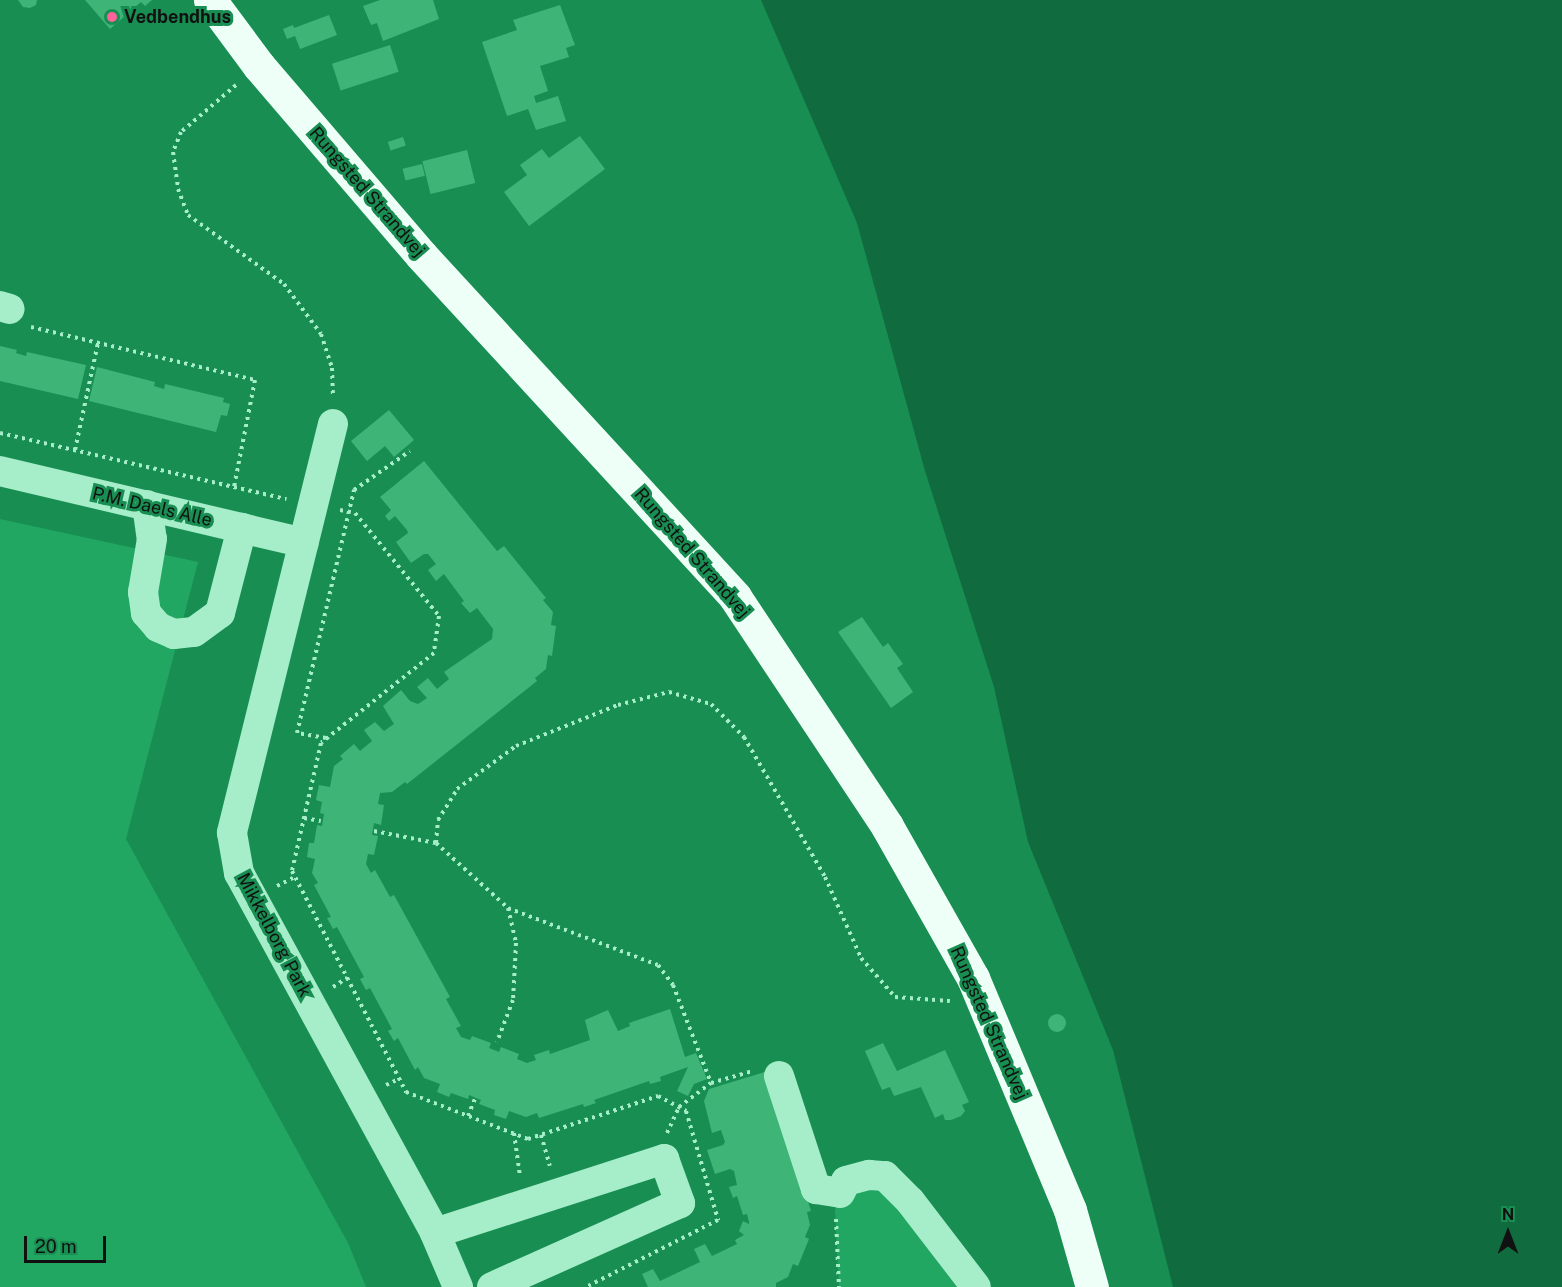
<!DOCTYPE html>
<style>
body{margin:0}
#map{position:relative;width:1562px;height:1287px;overflow:hidden;background:#198e53;font-family:"Public Sans",sans-serif}
div>[style]{position:absolute}
.green>*{inset:0;background:#22a762}
.water>*{inset:0;background:#106b3f}
.building>*{inset:0;background:#3eb477;transform-origin:0 0}
.round{border-radius:50%}
.path>*{height:4px;margin-top:-2px;transform-origin:0;background:repeating-linear-gradient(90deg,#a5eec9 0 3px,transparent 0 7.5px)}
.minor>*{height:30px;margin:-15px;padding:0 15px;transform-origin:15px;border-radius:15px;background:#a5eec9}
.major>*{height:33px;margin:-16.5px;padding:0 16.5px;transform-origin:16.5px;border-radius:16.5px;background:#edfff7}
.dots>*{width:16px;height:16px;translate:-50% -50%;box-sizing:border-box;border:3px solid #198e53;border-radius:50%}
span{translate:-50% -50%;white-space:nowrap;text-align:center;line-height:1.15;-webkit-text-stroke:6px #198e53;paint-order:stroke}
.poi-label{font-size:18px;color:#111;font-weight:700}
.left{translate:0 -50%;text-align:left}
.street-label{font-size:18px;color:#111}
.north{position:absolute;left:1478px;top:1203px;width:60px;height:60px;-webkit-text-stroke:4px #198e53;paint-order:stroke;rotate:0deg;font-size:16px;font-weight:700;line-height:24px;text-align:center;color:#111}
.north::after{content:'';display:block;margin:auto;width:21px;height:27px;background:#111;clip-path:polygon(50% 0,100% 100%,50% 72%,0 100%)}
.scale{position:absolute;left:24px;top:1236px;width:82px;height:27px;box-sizing:border-box;border:3px solid #111;border-top:0;padding-left:8px;font-size:18px;line-height:21px;white-space:nowrap;color:#111;-webkit-text-stroke:4px #198e53;paint-order:stroke}
</style>
<div id="map">
<div class="green">
<i style="clip-path:polygon(0 519px,198px 562px,126px 839px,348px 1243px,366px 1287px,0 1287px)"></i>
<i style="clip-path:polygon(864px 1189px,885px 1192px,957px 1287px,839px 1287px,835px 1209px)"></i>
</div>
<div class="water">
<i style="clip-path:polygon(761px 0,1562px 0,1562px 1287px,1173px 1287px,1113px 1050px,1028px 842px,994px 687px,925px 471px,857px 223px)"></i>
</div>
<div class="building">
<i style="clip-path:polygon(18px 0,37px 0,36px 5px,30px 8px,23px 7px)"></i>
<i style="clip-path:polygon(85px 0,152px 0,145px 6px,141px 2px,110px 29px)"></i>
<i style="clip-path:polygon(380px 0,433px 0,439px 19px,383px 41px,377px 23px,371px 25px,363px 6px)"></i>
<i style="clip-path:polygon(560px 5px,575px 45px,566px 48px,569px 57px,540px 66px,548px 91px,534px 96px,536px 103px,558px 96px,566px 121px,536px 130px,528px 109px,507px 116px,482px 42px,517px 30px,513px 20px)"></i>
<i style="clip-path:polygon(329px 15px,337px 35px,300px 49px,295px 36px,287px 39px,283px 29px,293px 25px,294px 28px)"></i>
<i style="left:390px;top:45px;width:28px;height:61px;rotate:72deg"></i>
<i style="clip-path:polygon(580px 136px,605px 169px,529px 226px,504px 192px,527px 175px,520px 165px,542px 149px,549px 158px)"></i>
<i style="left:403px;top:137px;width:9px;height:16px;rotate:72deg"></i>
<i style="left:467px;top:150px;width:34px;height:46px;rotate:76deg"></i>
<i style="left:422px;top:164px;width:12px;height:20px;rotate:76deg"></i>
<i style="clip-path:polygon(0 346px,17px 350px,16px 353px,26px 356px,27px 352px,86px 365px,78px 399px,0 381px)"></i>
<i style="clip-path:polygon(97px 367px,155px 382px,154px 386px,164px 389px,165px 384px,224px 398px,223px 402px,230px 404px,227px 416px,221px 415px,216px 432px,89px 401px)"></i>
<i style="clip-path:polygon(389px 410px,414px 440px,394px 457px,385px 446px,367px 461px,351px 441px)"></i>
<i style="clip-path:polygon(424px 461px,497px 551px,504px 546px,546px 598px,543px 600px,553px 612px,551px 625px,556px 626px,552px 656px,548px 655px,546px 669px,535px 678px,537px 681px,407px 784px,405px 782px,392px 792px,380px 793px,378px 804px,384px 805px,381px 825px,374px 823px,372px 835px,378px 836px,374px 855px,368px 854px,366px 864px,371px 873px,375px 870px,390px 897px,394px 895px,450px 997px,446px 999px,461px 1026px,456px 1028px,461px 1037px,470px 1040px,472px 1036px,491px 1043px,489px 1048px,499px 1052px,501px 1047px,519px 1054px,517px 1059px,527px 1063px,536px 1060px,534px 1055px,549px 1050px,550px 1054px,590px 1040px,585px 1020px,608px 1010px,618px 1031px,630px 1026px,629px 1023px,670px 1009px,685px 1057px,696px 1053px,707px 1079px,694px 1084px,688px 1096px,677px 1091px,688px 1067px,660px 1077px,661px 1081px,650px 1084px,649px 1081px,594px 1100px,596px 1103px,584px 1107px,583px 1104px,539px 1118px,537px 1113px,526px 1117px,509px 1111px,506px 1119px,494px 1115px,495px 1110px,479px 1104px,481px 1100px,469px 1095px,468px 1099px,451px 1093px,449px 1097px,437px 1092px,440px 1084px,424px 1078px,418px 1067px,415px 1070px,398px 1038px,394px 1041px,388px 1031px,392px 1029px,370px 988px,366px 990px,360px 979px,364px 977px,337px 927px,333px 929px,327px 918px,331px 917px,314px 885px,318px 883px,312px 873px,315px 859px,307px 857px,309px 843px,314px 843px,317px 825px,322px 826px,324px 814px,320px 813px,322px 802px,316px 800px,319px 785px,330px 787px,334px 766px,343px 759px,340px 756px,354px 744px,360px 751px,372px 741px,364px 730px,375px 722px,384px 731px,394px 724px,383px 706px,401px 690px,410px 701px,418px 704px,427px 698px,417px 687px,428px 678px,437px 689px,449px 679px,444px 672px,492px 639px,493px 629px,477px 608px,470px 613px,461px 603px,464px 601px,444px 574px,436px 581px,428px 570px,436px 564px,428px 554px,424px 554px,411px 563px,396px 542px,408px 533px,407px 530px,395px 516px,389px 521px,385px 516px,391px 510px,380px 497px)"></i>
<i style="clip-path:polygon(862px 617px,883px 647px,888px 643px,903px 664px,897px 668px,913px 692px,891px 708px,838px 632px)"></i>
<i class="round" style="left:1048px;top:1014px;width:18px;height:18px"></i>
<i style="clip-path:polygon(883px 1043px,897px 1071px,945px 1050px,969px 1102px,962px 1105px,965px 1111px,961px 1116px,951px 1120px,945px 1120px,943px 1114px,935px 1118px,921px 1087px,894px 1096px,890px 1087px,882px 1090px,865px 1051px)"></i>
<i style="clip-path:polygon(771px 1070px,776px 1099px,811px 1211px,807px 1212px,810px 1225px,805px 1237px,809px 1239px,798px 1266px,793px 1264px,788px 1277px,776px 1283px,776px 1287px,648px 1287px,642px 1274px,653px 1269px,660px 1281px,700px 1262px,694px 1249px,705px 1244px,712px 1256px,737px 1244px,735px 1240px,744px 1235px,739px 1231px,743px 1221px,749px 1224px,749px 1222px,747px 1214px,743px 1215px,737px 1196px,733px 1198px,729px 1187px,737px 1185px,734px 1171px,730px 1169px,715px 1174px,707px 1150px,723px 1145px,725px 1142px,721px 1130px,712px 1133px,704px 1101px,709px 1089px)"></i>
</div>
<div class="path">
<i style="left:236px;top:85px;width:72px;rotate:139.5deg"></i>
<i style="left:181px;top:132px;width:22px;rotate:112deg"></i>
<i style="left:173px;top:152px;width:37px;rotate:82deg"></i>
<i style="left:178px;top:189px;width:28px;rotate:69deg"></i>
<i style="left:188px;top:215px;width:118px;rotate:35.7deg"></i>
<i style="left:284px;top:284px;width:62px;rotate:53.5deg"></i>
<i style="left:321px;top:334px;width:36px;rotate:72deg"></i>
<i style="left:332px;top:368px;width:28px;rotate:88deg"></i>
<i style="left:31px;top:327px;width:230px;rotate:13.3deg"></i>
<i style="left:255px;top:380px;width:109px;rotate:101.1deg"></i>
<i style="left:0;top:433px;width:294px;rotate:13deg"></i>
<i style="left:75px;top:450px;width:109px;rotate:-77.9deg"></i>
<i style="left:340px;top:510px;width:15px;rotate:11deg"></i>
<i style="left:355px;top:513px;width:133px;rotate:50.8deg"></i>
<i style="left:439px;top:616px;width:37px;rotate:98deg"></i>
<i style="left:434px;top:653px;width:144px;rotate:141.5deg"></i>
<i style="left:321px;top:743px;width:131px;rotate:102.8deg"></i>
<i style="left:292px;top:871px;width:249px;rotate:62.7deg"></i>
<i style="left:406px;top:1092px;width:131px;rotate:21.1deg"></i>
<i style="left:528px;top:1139px;width:137px;rotate:-18.3deg"></i>
<i style="left:658px;top:1096px;width:32px;rotate:28deg"></i>
<i style="left:686px;top:1111px;width:114px;rotate:73.6deg"></i>
<i style="left:718px;top:1220px;width:148px;rotate:153.1deg"></i>
<i style="left:326px;top:738px;width:29px;rotate:-170deg"></i>
<i style="left:297px;top:733px;width:250px;rotate:-76.8deg"></i>
<i style="left:354px;top:490px;width:68px;rotate:-34.9deg"></i>
<i style="left:304px;top:818px;width:17px;rotate:10deg"></i>
<i style="left:374px;top:831px;width:63px;rotate:11deg"></i>
<i style="left:436px;top:843px;width:97px;rotate:42.1deg"></i>
<i style="left:508px;top:908px;width:36px;rotate:77deg"></i>
<i style="left:516px;top:943px;width:57px;rotate:93deg"></i>
<i style="left:513px;top:1000px;width:45px;rotate:110.9deg"></i>
<i style="left:436px;top:843px;width:23px;rotate:-85deg"></i>
<i style="left:438px;top:820px;width:36px;rotate:-58deg"></i>
<i style="left:457px;top:789px;width:73px;rotate:-36.1deg"></i>
<i style="left:516px;top:746px;width:110px;rotate:-21.9deg"></i>
<i style="left:618px;top:705px;width:53px;rotate:-14.3deg"></i>
<i style="left:669px;top:692px;width:44px;rotate:15.9deg"></i>
<i style="left:711px;top:704px;width:47px;rotate:45deg"></i>
<i style="left:744px;top:737px;width:162px;rotate:59.9deg"></i>
<i style="left:825px;top:877px;width:89px;rotate:66deg"></i>
<i style="left:861px;top:958px;width:52px;rotate:48.9deg"></i>
<i style="left:895px;top:997px;width:55px;rotate:4.2deg"></i>
<i style="left:277px;top:886px;width:20px;rotate:-27deg"></i>
<i style="left:508px;top:908px;width:160px;rotate:20.8deg"></i>
<i style="left:658px;top:965px;width:25px;rotate:53deg"></i>
<i style="left:673px;top:985px;width:105px;rotate:68.8deg"></i>
<i style="left:711px;top:1083px;width:44px;rotate:-15.9deg"></i>
<i style="left:333px;top:987px;width:17px;rotate:-33deg"></i>
<i style="left:386px;top:1085px;width:14px;rotate:-25deg"></i>
<i style="left:468px;top:1116px;width:18px;rotate:-68deg"></i>
<i style="left:514px;top:1133px;width:43px;rotate:82.1deg"></i>
<i style="left:667px;top:1133px;width:29px;rotate:-65deg"></i>
<i style="left:679px;top:1107px;width:40px;rotate:-37deg"></i>
<i style="left:541px;top:1135px;width:32px;rotate:74deg"></i>
<i style="left:836px;top:1219px;width:68px;rotate:87.5deg"></i>
</div>
<div class="minor">
<i style="left:0;top:306px;width:10px;rotate:17deg"></i>
<i style="left:333px;top:424px;width:421px;rotate:103.9deg"></i>
<i style="left:232px;top:833px;width:41px;rotate:80.1deg"></i>
<i style="left:239px;top:873px;width:410px;rotate:61.4deg"></i>
<i style="left:435px;top:1233px;width:59px;rotate:66.9deg"></i>
<i style="left:0;top:471px;width:312px;rotate:13.3deg"></i>
<i style="left:147px;top:505px;width:34px;rotate:82deg"></i>
<i style="left:152px;top:539px;width:54px;rotate:99.6deg"></i>
<i style="left:143px;top:592px;width:21px;rotate:82deg"></i>
<i style="left:146px;top:613px;width:18px;rotate:49deg"></i>
<i style="left:158px;top:627px;width:17px;rotate:24deg"></i>
<i style="left:174px;top:634px;width:20px;rotate:-6deg"></i>
<i style="left:194px;top:632px;width:32px;rotate:-36deg"></i>
<i style="left:220px;top:613px;width:88px;rotate:-75.5deg"></i>
<i style="left:779px;top:1076px;width:119px;rotate:71.9deg"></i>
<i style="left:816px;top:1189px;width:24px;rotate:9deg"></i>
<i style="left:840px;top:1193px;width:13px;rotate:-63deg"></i>
<i style="left:846px;top:1181px;width:24px;rotate:-15deg"></i>
<i style="left:869px;top:1175px;width:16px;rotate:4deg"></i>
<i style="left:885px;top:1176px;width:35px;rotate:45deg"></i>
<i style="left:910px;top:1201px;width:108px;rotate:52.5deg"></i>
<i style="left:435px;top:1233px;width:241px;rotate:-17.9deg"></i>
<i style="left:664px;top:1159px;width:47px;rotate:70deg"></i>
<i style="left:680px;top:1203px;width:206px;rotate:155.9deg"></i>
</div>
<div class="major">
<i style="left:210px;top:0;width:82px;rotate:53.4deg"></i>
<i style="left:259px;top:66px;width:249px;rotate:49.4deg"></i>
<i style="left:421px;top:255px;width:464px;rotate:47.4deg"></i>
<i style="left:735px;top:597px;width:275px;rotate:56.4deg"></i>
<i style="left:887px;top:826px;width:175px;rotate:60.5deg"></i>
<i style="left:973px;top:978px;width:251px;rotate:67.3deg"></i>
<i style="left:1070px;top:1210px;width:80px;rotate:74.1deg"></i>
</div>
<div class="dots">
<i style="left:112px;top:17px;background:#ff639a"></i>
</div>
<div class="poi-label">
<span class="left" style="left:124px;top:17px">Vedbendhus</span>
</div>
<div class="street-label">
<span style="left:367px;top:192px;rotate:49deg">Rungsted Strandvej</span>
<span style="left:152px;top:507px;rotate:13deg">P.M. Daels Alle</span>
<span style="left:692px;top:553px;rotate:49deg">Rungsted Strandvej</span>
<span style="left:274px;top:935px;rotate:62deg">Mikkelborg Park</span>
<span style="left:989px;top:1023px;rotate:66deg">Rungsted Strandvej</span>
</div>
<div class="north">N</div>
<div class="scale">20 m</div>
</div>
